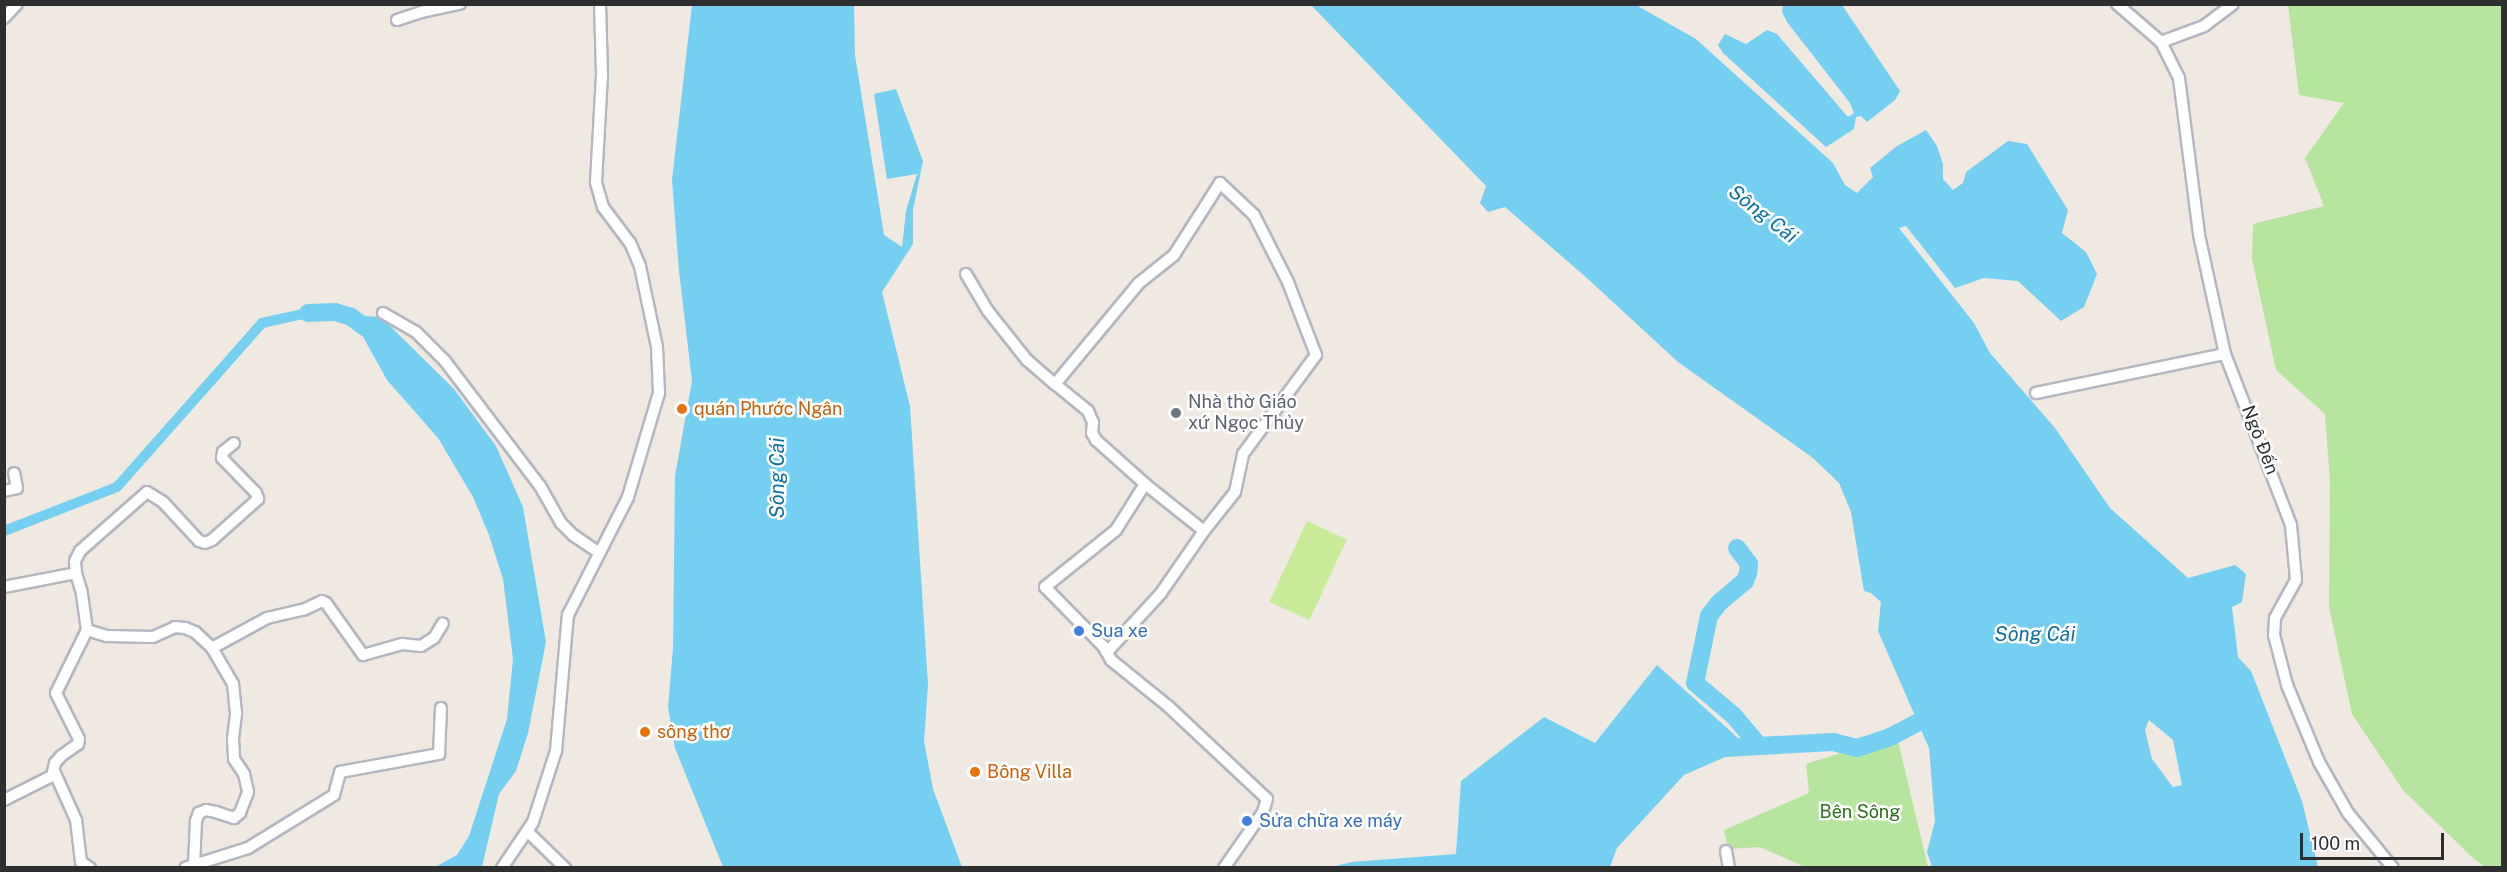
<!DOCTYPE html>
<meta charset="utf-8">
<style>
body{margin:0}
#map{position:relative;width:2507px;height:872px;overflow:hidden;background:#efe9e1;font-family:"Public Sans",sans-serif}
div>[style]{position:absolute}
.green>*{inset:0;background:#b6e59e}
.pitch>*{inset:0;background:#c9ec9a;transform-origin:0 0}
.water>*{inset:0;background:#75cff0}
.canal>*{height:10px;margin:-5px;padding:0 5px;transform-origin:5px;border-radius:5px;background:#75cff0}
.river>*{height:18px;margin:-9px;padding:0 9px;transform-origin:9px;border-radius:9px;background:#75cff0}
.roads{filter:drop-shadow(2px 0 #b4b7c1) drop-shadow(-2px 0 #b4b7c1) drop-shadow(0 2px #b4b7c1) drop-shadow(0 -2px #b4b7c1)}
.minor>*{height:10px;margin:-5px;padding:0 5px;transform-origin:5px;border-radius:5px;background:#fff}
.dots>*{width:16px;height:16px;translate:-50% -50%;box-sizing:border-box;border:3px solid #fff;border-radius:50%}
span{translate:-50% -50%;white-space:nowrap;text-align:center;line-height:1.15;-webkit-text-stroke:5px #fff;paint-order:stroke}
.worship-label{font-size:18px;color:#5b616d}
.left{translate:0 -50%;text-align:left}
.food-label{font-size:18px;color:#c56008}
.street-label{font-size:18px;color:#2e2e2e}
.shop-label{font-size:18px;color:#366cbe}
.park-label{font-size:18px;color:#2c6e1b}
.water-label{font-size:20px;color:#0d6fa3;font-style:italic}
.frame{position:absolute;inset:0;border:6px solid #2e2e2e;pointer-events:none}
.scale{position:absolute;left:2300px;top:833px;width:144px;height:27px;box-sizing:border-box;border:3px solid #2e2e2e;border-top:0;padding-left:8px;font-size:18px;line-height:21px;white-space:nowrap;color:#2e2e2e;-webkit-text-stroke:4px #fff;paint-order:stroke}
</style>
<div id="map">
<div class="green">
<i style="clip-path:polygon(2288px 5px,2502px 5px,2502px 867px,2486px 867px,2475px 860px,2403px 790px,2352px 714px,2329px 607px,2330px 482px,2325px 414px,2276px 370px,2252px 259px,2253px 224px,2324px 206px,2305px 158px,2344px 103px,2299px 95px)"></i>
<i style="clip-path:polygon(1898px 741px,1928px 867px,1805px 867px,1760px 847px,1728px 849px,1724px 830px,1809px 793px,1806px 764px,1857px 748px)"></i>
</div>
<div class="pitch">
<i style="left:1307px;top:521px;width:44px;height:89px;rotate:25deg"></i>
</div>
<div class="water">
<i style="clip-path:polygon(692px 5px,854px 5px,855px 55px,884px 235px,902px 247px,906px 211px,917px 174px,887px 179px,874px 94px,896px 89px,923px 161px,913px 210px,913px 244px,882px 292px,910px 406px,928px 685px,924px 741px,933px 789px,962px 867px,723px 867px,675px 748px,668px 707px,673px 648px,675px 476px,692px 381px,679px 271px,672px 180px)"></i>
<i style="clip-path:polygon(evenodd,1311px 5px,1636px 5px,1696px 39px,1833px 163px,1845px 185px,1857px 193px,1873px 177px,1870px 168px,1897px 146px,1926px 130px,1937px 146px,1943px 164px,1943px 179px,1953px 190px,1963px 183px,1966px 172px,2008px 141px,2027px 144px,2068px 210px,2062px 233px,2086px 252px,2097px 274px,2084px 307px,2061px 321px,2018px 281px,1984px 278px,1955px 288px,1906px 226px,1899px 228px,1974px 323px,1990px 353px,2055px 428px,2110px 508px,2188px 578px,2235px 565px,2246px 574px,2242px 602px,2232px 607px,2238px 657px,2251px 671px,2302px 801px,2318px 867px,1932px 867px,1927px 852px,1935px 821px,1929px 748px,1878px 631px,1881px 602px,1871px 593px,1864px 591px,1851px 512px,1839px 483px,1813px 458px,1678px 362px,1588px 279px,1505px 207px,1488px 212px,1480px 203px,1486px 186px,1311px 5px,2149px 720px,2173px 740px,2182px 785px,2173px 787px,2152px 759px,2145px 730px,2149px 720px)"></i>
<i style="clip-path:polygon(1783px 5px,1842px 5px,1900px 91px,1895px 100px,1867px 122px,1861px 116px,1856px 117px,1854px 129px,1826px 147px,1723px 53px,1718px 45px,1725px 34px,1746px 44px,1767px 30px,1777px 34px,1847px 116px,1850px 116px,1854px 113px,1850px 103px,1787px 22px,1782px 12px)"></i>
<i style="clip-path:polygon(308px 313px,381px 317px,454px 389px,496px 446px,523px 507px,546px 642px,528px 733px,516px 771px,499px 794px,482px 867px,435px 867px,457px 855px,469px 836px,507px 719px,513px 659px,503px 579px,489px 535px,473px 497px,438px 438px,387px 380px,362px 335px,346px 324px)"></i>
<i style="clip-path:polygon(1657px 665px,1748px 747px,1684px 775px,1617px 848px,1610px 867px,1331px 867px,1352px 862px,1456px 854px,1461px 781px,1544px 717px,1595px 743px)"></i>
</div>
<div class="canal">
<i style="left:4px;top:531px;width:121px;rotate:-21.3deg"></i>
<i style="left:117px;top:487px;width:219px;rotate:-48.5deg"></i>
<i style="left:262px;top:323px;width:47px;rotate:-12.3deg"></i>
</div>
<div class="river">
<i style="left:308px;top:313px;width:27px;rotate:-2deg"></i>
<i style="left:335px;top:312px;width:17px;rotate:17deg"></i>
<i style="left:351px;top:317px;width:19px;rotate:36deg"></i>
<i style="left:1737px;top:548px;width:20px;rotate:53deg"></i>
<i style="left:1749px;top:564px;width:9px;rotate:96deg"></i>
<i style="left:1748px;top:573px;width:9px;rotate:111deg"></i>
<i style="left:1745px;top:581px;width:34px;rotate:140deg"></i>
<i style="left:1719px;top:603px;width:16px;rotate:128deg"></i>
<i style="left:1709px;top:616px;width:68px;rotate:101.8deg"></i>
<i style="left:1695px;top:683px;width:51px;rotate:40.2deg"></i>
<i style="left:1734px;top:716px;width:39px;rotate:50deg"></i>
<i style="left:1724px;top:748px;width:109px;rotate:-3.2deg"></i>
<i style="left:1833px;top:742px;width:25px;rotate:14deg"></i>
<i style="left:1857px;top:748px;width:35px;rotate:-18deg"></i>
<i style="left:1890px;top:737px;width:56px;rotate:-27.5deg"></i>
</div>
<div class="roads">
<div class="minor">
<i style="left:2117px;top:4px;width:58px;rotate:40.8deg"></i>
<i style="left:2161px;top:42px;width:40px;rotate:63.4deg"></i>
<i style="left:2179px;top:78px;width:158px;rotate:82.7deg"></i>
<i style="left:2199px;top:235px;width:122px;rotate:77.7deg"></i>
<i style="left:2225px;top:354px;width:183px;rotate:68.9deg"></i>
<i style="left:2291px;top:525px;width:55px;rotate:84.8deg"></i>
<i style="left:2296px;top:580px;width:43px;rotate:118.9deg"></i>
<i style="left:2275px;top:618px;width:17px;rotate:93deg"></i>
<i style="left:2274px;top:635px;width:52px;rotate:75.4deg"></i>
<i style="left:2287px;top:685px;width:83px;rotate:67.4deg"></i>
<i style="left:2319px;top:762px;width:59px;rotate:60.4deg"></i>
<i style="left:2348px;top:813px;width:71px;rotate:50.7deg"></i>
<i style="left:4px;top:18px;width:19px;rotate:-47deg"></i>
<i style="left:397px;top:20px;width:25px;rotate:-18deg"></i>
<i style="left:421px;top:12px;width:40px;rotate:-12deg"></i>
<i style="left:2161px;top:42px;width:46px;rotate:-20.4deg"></i>
<i style="left:2204px;top:26px;width:36px;rotate:-37deg"></i>
<i style="left:966px;top:274px;width:43px;rotate:59.3deg"></i>
<i style="left:988px;top:311px;width:63px;rotate:51.5deg"></i>
<i style="left:1027px;top:360px;width:37px;rotate:41deg"></i>
<i style="left:383px;top:313px;width:38px;rotate:30deg"></i>
<i style="left:416px;top:332px;width:41px;rotate:45deg"></i>
<i style="left:445px;top:361px;width:157px;rotate:52.8deg"></i>
<i style="left:540px;top:486px;width:43px;rotate:60.4deg"></i>
<i style="left:561px;top:523px;width:17px;rotate:45deg"></i>
<i style="left:573px;top:535px;width:30px;rotate:34deg"></i>
<i style="left:2036px;top:393px;width:193px;rotate:-11.7deg"></i>
<i style="left:1145px;top:484px;width:75px;rotate:38.5deg"></i>
<i style="left:4px;top:491px;width:13px;rotate:-13deg"></i>
<i style="left:17px;top:488px;width:15px;rotate:-101deg"></i>
<i style="left:4px;top:587px;width:73px;rotate:-11deg"></i>
<i style="left:87px;top:630px;width:21px;rotate:17deg"></i>
<i style="left:107px;top:636px;width:46px;rotate:1.2deg"></i>
<i style="left:153px;top:637px;width:24px;rotate:-24deg"></i>
<i style="left:175px;top:627px;width:10px;rotate:6deg"></i>
<i style="left:185px;top:628px;width:11px;rotate:22deg"></i>
<i style="left:195px;top:632px;width:23px;rotate:43deg"></i>
<i style="left:212px;top:648px;width:42px;rotate:59.7deg"></i>
<i style="left:233px;top:684px;width:30px;rotate:84deg"></i>
<i style="left:236px;top:714px;width:24px;rotate:97deg"></i>
<i style="left:233px;top:738px;width:21px;rotate:87deg"></i>
<i style="left:234px;top:759px;width:18px;rotate:56deg"></i>
<i style="left:244px;top:774px;width:18px;rotate:77deg"></i>
<i style="left:248px;top:792px;width:22px;rotate:111deg"></i>
<i style="left:240px;top:813px;width:8px;rotate:140deg"></i>
<i style="left:234px;top:818px;width:19px;rotate:-162deg"></i>
<i style="left:216px;top:812px;width:10px;rotate:-169deg"></i>
<i style="left:206px;top:810px;width:8px;rotate:157deg"></i>
<i style="left:199px;top:813px;width:9px;rotate:111deg"></i>
<i style="left:196px;top:821px;width:44px;rotate:92.6deg"></i>
<i style="left:194px;top:865px;width:9px;rotate:162deg"></i>
<i style="left:212px;top:648px;width:63px;rotate:-28.6deg"></i>
<i style="left:267px;top:618px;width:37px;rotate:-13deg"></i>
<i style="left:303px;top:610px;width:21px;rotate:-25deg"></i>
<i style="left:322px;top:601px;width:4px;rotate:27deg"></i>
<i style="left:326px;top:603px;width:64px;rotate:54.6deg"></i>
<i style="left:363px;top:655px;width:41px;rotate:-15.8deg"></i>
<i style="left:402px;top:644px;width:19px;rotate:6deg"></i>
<i style="left:421px;top:646px;width:15px;rotate:-32deg"></i>
<i style="left:434px;top:638px;width:17px;rotate:-59deg"></i>
<i style="left:1107px;top:652px;width:80px;rotate:-47.5deg"></i>
<i style="left:1161px;top:593px;width:75px;rotate:-55.3deg"></i>
<i style="left:1204px;top:531px;width:50px;rotate:-51.5deg"></i>
<i style="left:1235px;top:492px;width:39px;rotate:-78deg"></i>
<i style="left:1243px;top:454px;width:123px;rotate:-53.6deg"></i>
<i style="left:1316px;top:355px;width:78px;rotate:-111deg"></i>
<i style="left:1288px;top:282px;width:75px;rotate:-116.9deg"></i>
<i style="left:1254px;top:215px;width:47px;rotate:-136.7deg"></i>
<i style="left:1220px;top:183px;width:85px;rotate:122.6deg"></i>
<i style="left:1174px;top:255px;width:45px;rotate:141.3deg"></i>
<i style="left:1139px;top:283px;width:131px;rotate:129.7deg"></i>
<i style="left:1055px;top:384px;width:43px;rotate:39.3deg"></i>
<i style="left:1088px;top:411px;width:12px;rotate:66deg"></i>
<i style="left:1093px;top:422px;width:11px;rotate:95deg"></i>
<i style="left:1092px;top:433px;width:8px;rotate:60deg"></i>
<i style="left:1096px;top:440px;width:66px;rotate:41.9deg"></i>
<i style="left:1145px;top:484px;width:54px;rotate:122.2deg"></i>
<i style="left:1116px;top:530px;width:91px;rotate:141.2deg"></i>
<i style="left:1045px;top:587px;width:83px;rotate:45.5deg"></i>
<i style="left:1103px;top:646px;width:16px;rotate:60deg"></i>
<i style="left:1111px;top:660px;width:75px;rotate:39deg"></i>
<i style="left:1169px;top:707px;width:134px;rotate:43.2deg"></i>
<i style="left:1267px;top:799px;width:14px;rotate:107deg"></i>
<i style="left:1263px;top:812px;width:68px;rotate:124.9deg"></i>
<i style="left:54px;top:771px;width:54px;rotate:65.8deg"></i>
<i style="left:76px;top:820px;width:42px;rotate:83.2deg"></i>
<i style="left:81px;top:862px;width:11px;rotate:34deg"></i>
<i style="left:4px;top:800px;width:54px;rotate:-26.6deg"></i>
<i style="left:52px;top:776px;width:13px;rotate:-77deg"></i>
<i style="left:55px;top:763px;width:9px;rotate:-49deg"></i>
<i style="left:61px;top:756px;width:21px;rotate:-35deg"></i>
<i style="left:78px;top:744px;width:5px;rotate:-79deg"></i>
<i style="left:79px;top:739px;width:51px;rotate:-116.6deg"></i>
<i style="left:56px;top:693px;width:70px;rotate:-63.8deg"></i>
<i style="left:87px;top:630px;width:37px;rotate:-98deg"></i>
<i style="left:82px;top:593px;width:21px;rotate:-107deg"></i>
<i style="left:76px;top:573px;width:12px;rotate:-95deg"></i>
<i style="left:75px;top:561px;width:11px;rotate:-63deg"></i>
<i style="left:80px;top:551px;width:89px;rotate:-41.4deg"></i>
<i style="left:147px;top:492px;width:19px;rotate:32deg"></i>
<i style="left:163px;top:502px;width:53px;rotate:47.3deg"></i>
<i style="left:199px;top:541px;width:6px;rotate:18deg"></i>
<i style="left:205px;top:543px;width:8px;rotate:-23deg"></i>
<i style="left:212px;top:540px;width:62px;rotate:-41.7deg"></i>
<i style="left:258px;top:499px;width:6px;rotate:-108deg"></i>
<i style="left:256px;top:493px;width:49px;rotate:-134.2deg"></i>
<i style="left:222px;top:458px;width:6px;rotate:-81deg"></i>
<i style="left:223px;top:452px;width:14px;rotate:-39deg"></i>
<i style="left:528px;top:832px;width:52px;rotate:44.2deg"></i>
<i style="left:1726px;top:851px;width:17px;rotate:80deg"></i>
<i style="left:194px;top:865px;width:57px;rotate:-17.5deg"></i>
<i style="left:248px;top:848px;width:101px;rotate:-31.6deg"></i>
<i style="left:334px;top:795px;width:24px;rotate:-75deg"></i>
<i style="left:340px;top:772px;width:101px;rotate:-10.3deg"></i>
<i style="left:439px;top:754px;width:46px;rotate:-87.5deg"></i>
<i style="left:502px;top:868px;width:55px;rotate:-56deg"></i>
<i style="left:533px;top:822px;width:75px;rotate:-72.1deg"></i>
<i style="left:556px;top:751px;width:137px;rotate:-85deg"></i>
<i style="left:568px;top:615px;width:132px;rotate:-63deg"></i>
<i style="left:628px;top:497px;width:109px;rotate:-73.4deg"></i>
<i style="left:659px;top:393px;width:46px;rotate:-92.5deg"></i>
<i style="left:657px;top:347px;width:83px;rotate:-101.9deg"></i>
<i style="left:640px;top:266px;width:25px;rotate:-113deg"></i>
<i style="left:630px;top:243px;width:45px;rotate:-126.9deg"></i>
<i style="left:603px;top:207px;width:26px;rotate:-106deg"></i>
<i style="left:596px;top:182px;width:107px;rotate:-86.8deg"></i>
<i style="left:602px;top:75px;width:71px;rotate:-91.6deg"></i>
</div>
</div>
<div class="dots">
<i style="left:682px;top:409px;background:#e8710a"></i>
<i style="left:1176px;top:413px;background:#6b7280"></i>
<i style="left:1079px;top:631px;background:#3f7fe0"></i>
<i style="left:645px;top:732px;background:#e8710a"></i>
<i style="left:975px;top:772px;background:#e8710a"></i>
<i style="left:1247px;top:821px;background:#3f7fe0"></i>
</div>
<div class="worship-label">
<span class="left" style="left:1188px;top:413px">Nhà thờ Giáo<br>xứ Ngọc Thủy</span>
</div>
<div class="food-label">
<span class="left" style="left:694px;top:409px">quán Phước Ngân</span>
<span class="left" style="left:657px;top:732px">sông thơ</span>
<span class="left" style="left:987px;top:772px">Bông Villa</span>
</div>
<div class="street-label">
<span style="left:2260px;top:440px;rotate:69deg">Ngô Đến</span>
</div>
<div class="shop-label">
<span class="left" style="left:1091px;top:631px">Sua xe</span>
<span class="left" style="left:1259px;top:821px">Sửa chữa xe máy</span>
</div>
<div class="park-label">
<span style="left:1860px;top:812px">Bên Sông</span>
</div>
<div class="water-label">
<span style="left:1763px;top:214px;rotate:38deg">Sông Cái</span>
<span style="left:777px;top:478px;rotate:-90deg">Sông Cái</span>
<span style="left:2035px;top:634px">Sông Cái</span>
</div>
<div class="frame"></div>
<div class="scale">100 m</div>
</div>
